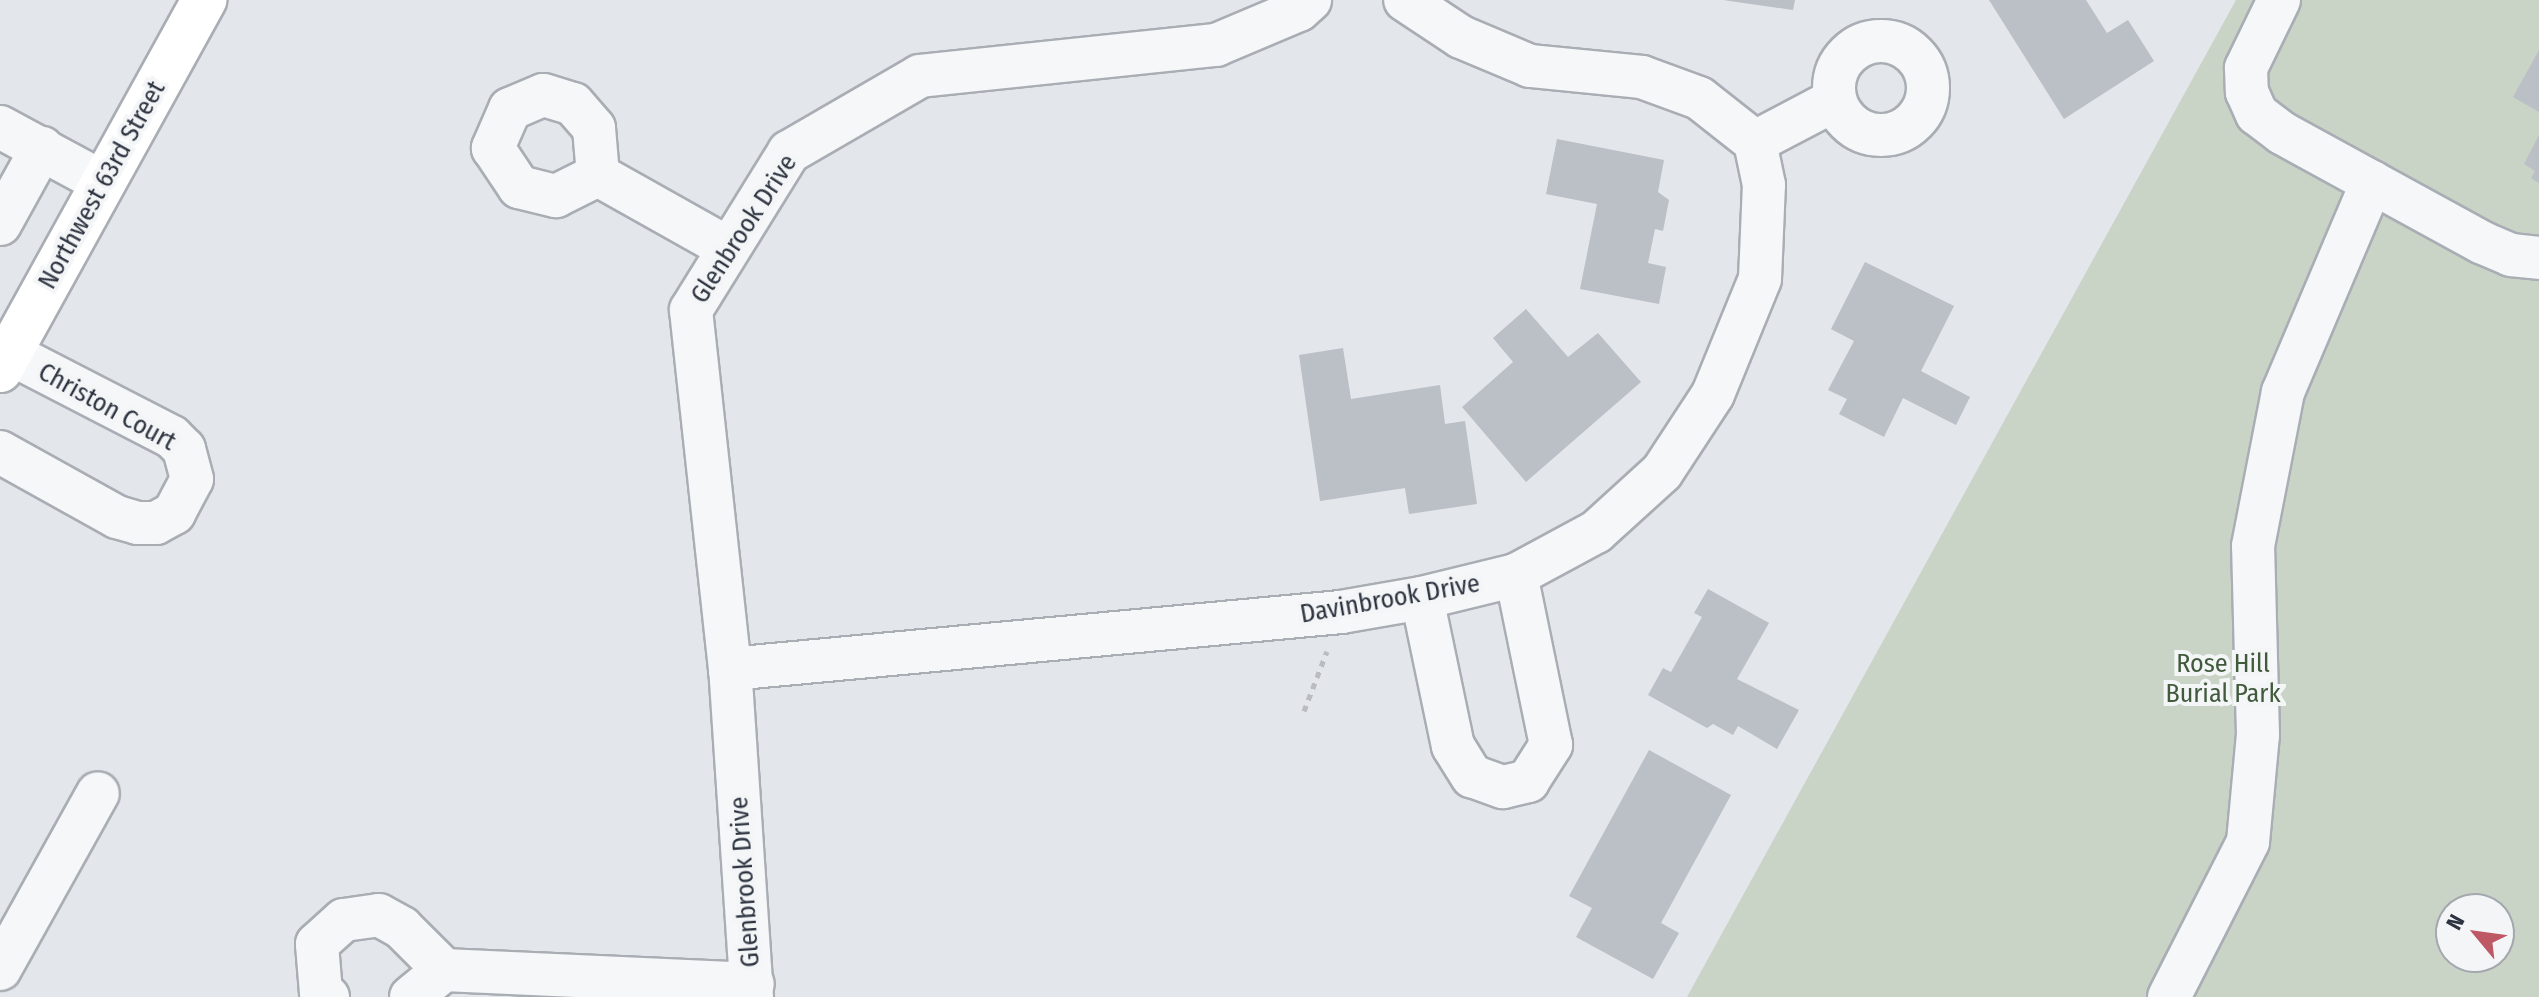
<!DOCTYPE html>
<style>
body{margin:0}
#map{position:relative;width:2539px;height:997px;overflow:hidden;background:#e3e6ea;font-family:"Fira Sans Condensed",sans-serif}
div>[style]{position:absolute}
.green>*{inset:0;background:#c9d3c6}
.building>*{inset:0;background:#bbbfc6}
.path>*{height:5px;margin-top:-2.5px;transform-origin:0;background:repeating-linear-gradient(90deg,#babcc2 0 6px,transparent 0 12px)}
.roads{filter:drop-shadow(2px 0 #a9adb4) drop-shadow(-2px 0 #a9adb4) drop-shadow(0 2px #a9adb4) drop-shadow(0 -2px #a9adb4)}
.minor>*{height:42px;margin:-21px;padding:0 21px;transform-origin:21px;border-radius:21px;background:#f6f7f9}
.minor>.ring{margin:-21px;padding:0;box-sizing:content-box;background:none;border:42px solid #f6f7f9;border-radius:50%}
.major>*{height:44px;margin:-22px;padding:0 22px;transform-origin:22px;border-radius:22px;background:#fff}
span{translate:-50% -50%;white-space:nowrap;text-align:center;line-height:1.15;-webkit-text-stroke:8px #f3f5f7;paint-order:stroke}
.street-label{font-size:26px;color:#2d3440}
.park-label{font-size:26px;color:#415a3c}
.north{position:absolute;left:2435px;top:893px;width:80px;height:80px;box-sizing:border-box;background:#f3f5f7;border:2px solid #a4a8ae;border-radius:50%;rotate:299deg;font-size:22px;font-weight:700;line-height:32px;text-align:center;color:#2d3440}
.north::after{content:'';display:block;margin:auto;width:28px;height:36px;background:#bf5865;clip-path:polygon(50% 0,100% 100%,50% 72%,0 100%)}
</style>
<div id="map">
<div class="green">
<i style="clip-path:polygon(evenodd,2236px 0,2539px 0,2539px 997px,1687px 997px,2236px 0,2451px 909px,2499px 909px,2499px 957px,2451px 957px,2451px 909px)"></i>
</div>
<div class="building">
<i style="clip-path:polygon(1723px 0,1795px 0,1793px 10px)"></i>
<i style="clip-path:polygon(1989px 0,2086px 0,2107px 33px,2128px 20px,2154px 61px,2064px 119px)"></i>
<i style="clip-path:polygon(2539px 50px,2539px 112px,2513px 97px)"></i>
<i style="clip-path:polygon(2539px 135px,2539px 183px,2531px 178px,2535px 171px,2524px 164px)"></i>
<i style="clip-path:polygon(1557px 139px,1664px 160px,1658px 192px,1669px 200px,1663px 231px,1655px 229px,1648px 263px,1666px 267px,1659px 304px,1580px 289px,1597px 204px,1546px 194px)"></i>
<i style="clip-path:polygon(1865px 262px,1954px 306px,1921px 371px,1970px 397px,1956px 425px,1903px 398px,1884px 437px,1839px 414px,1847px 399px,1828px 390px,1854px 341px,1831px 329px)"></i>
<i style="clip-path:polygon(1526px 309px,1568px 357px,1598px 333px,1641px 382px,1526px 482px,1462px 407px,1513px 362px,1493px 338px)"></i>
<i style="clip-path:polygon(1343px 348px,1351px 399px,1440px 385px,1445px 424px,1465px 421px,1477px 504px,1409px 514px,1405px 488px,1320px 501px,1299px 355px)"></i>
<i style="clip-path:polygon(1708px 589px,1769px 623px,1737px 679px,1799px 710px,1777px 749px,1738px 726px,1733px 735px,1713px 724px,1707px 728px,1648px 695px,1663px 668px,1671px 672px,1702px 617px,1694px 613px)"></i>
<i style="clip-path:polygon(1649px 750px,1731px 795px,1661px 923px,1679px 933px,1653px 979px,1576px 937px,1592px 908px,1569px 896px)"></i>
</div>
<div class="path">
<i style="left:1304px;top:711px;width:64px;rotate:-69deg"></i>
</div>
<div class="roads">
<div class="minor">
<i style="left:2279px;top:0;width:76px;rotate:115.9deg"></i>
<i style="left:2246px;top:68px;width:24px;rotate:88deg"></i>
<i style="left:2247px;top:92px;width:24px;rotate:66deg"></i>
<i style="left:2257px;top:114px;width:31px;rotate:37deg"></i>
<i style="left:2282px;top:133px;width:229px;rotate:28.7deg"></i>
<i style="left:2483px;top:243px;width:30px;rotate:23deg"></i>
<i style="left:2511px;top:255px;width:28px;rotate:6deg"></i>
<i class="ring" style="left:1834px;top:41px;width:52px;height:52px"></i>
<i style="left:0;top:127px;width:118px;rotate:28.3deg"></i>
<i style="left:1755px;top:142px;width:90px;rotate:-27.7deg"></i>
<i style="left:598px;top:175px;width:47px;rotate:-94.9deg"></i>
<i style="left:594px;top:128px;width:32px;rotate:-131deg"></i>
<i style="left:573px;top:104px;width:31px;rotate:-163deg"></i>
<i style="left:543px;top:95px;width:36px;rotate:157deg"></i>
<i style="left:510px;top:109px;width:43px;rotate:113.6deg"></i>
<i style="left:493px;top:148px;width:47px;rotate:56.3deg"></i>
<i style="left:519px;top:187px;width:38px;rotate:14deg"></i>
<i style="left:556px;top:196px;width:47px;rotate:-26.6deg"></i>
<i style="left:598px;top:175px;width:149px;rotate:29.3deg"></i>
<i style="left:0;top:224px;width:87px;rotate:-61.1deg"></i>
<i style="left:0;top:452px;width:134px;rotate:29.1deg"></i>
<i style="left:117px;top:517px;width:22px;rotate:16deg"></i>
<i style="left:138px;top:523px;width:18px"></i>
<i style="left:156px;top:523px;width:21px;rotate:-29deg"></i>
<i style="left:174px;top:513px;width:38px;rotate:-62deg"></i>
<i style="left:192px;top:479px;width:31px;rotate:-105deg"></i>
<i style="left:184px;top:449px;width:17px;rotate:-135deg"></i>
<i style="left:172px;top:437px;width:183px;rotate:-152.7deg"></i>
<i style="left:1422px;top:598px;width:151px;rotate:78.2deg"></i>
<i style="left:1453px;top:746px;width:36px;rotate:58deg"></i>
<i style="left:1472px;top:776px;width:33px;rotate:20deg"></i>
<i style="left:1503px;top:787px;width:26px;rotate:-13deg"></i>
<i style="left:1528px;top:781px;width:43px;rotate:-57.4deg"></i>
<i style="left:1551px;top:745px;width:174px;rotate:-101.6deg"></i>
<i style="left:730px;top:669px;width:614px;rotate:-5.33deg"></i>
<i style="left:1341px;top:612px;width:82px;rotate:-9.8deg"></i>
<i style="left:1422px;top:598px;width:97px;rotate:-13.7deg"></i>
<i style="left:1516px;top:575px;width:91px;rotate:-28.3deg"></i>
<i style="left:1596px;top:532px;width:89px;rotate:-42.3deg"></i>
<i style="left:1662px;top:472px;width:93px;rotate:-56.8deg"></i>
<i style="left:1713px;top:394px;width:124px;rotate:-67.8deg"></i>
<i style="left:1760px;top:279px;width:94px;rotate:-87.6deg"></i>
<i style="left:1764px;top:185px;width:44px;rotate:-101.8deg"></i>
<i style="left:1755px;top:142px;width:71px;rotate:-141.8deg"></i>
<i style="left:1699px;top:98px;width:61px;rotate:-159.8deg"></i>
<i style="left:1642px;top:77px;width:113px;rotate:-174.4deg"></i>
<i style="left:1530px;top:66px;width:75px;rotate:-157.2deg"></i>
<i style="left:1461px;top:37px;width:67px;rotate:-146.5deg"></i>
<i style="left:0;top:969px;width:201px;rotate:-60.9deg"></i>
<i style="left:328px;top:997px;width:8px;rotate:-150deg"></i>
<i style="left:321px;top:993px;width:49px;rotate:-94.7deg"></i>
<i style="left:317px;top:944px;width:36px;rotate:-42deg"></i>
<i style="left:344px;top:920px;width:35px;rotate:-8deg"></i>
<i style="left:379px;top:915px;width:26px;rotate:29deg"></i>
<i style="left:402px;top:928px;width:59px;rotate:45deg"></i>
<i style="left:444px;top:970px;width:309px;rotate:2.6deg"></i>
<i style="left:411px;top:997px;width:43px;rotate:-39.3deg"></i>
<i style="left:752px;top:997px;width:329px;rotate:-93.8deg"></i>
<i style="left:730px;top:669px;width:361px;rotate:-96.2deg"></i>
<i style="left:691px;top:310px;width:186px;rotate:-58.2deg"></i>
<i style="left:789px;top:152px;width:151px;rotate:-30.1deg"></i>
<i style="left:920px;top:76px;width:298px;rotate:-6deg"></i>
<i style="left:1216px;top:45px;width:90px;rotate:-22.9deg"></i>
<i style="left:1299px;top:10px;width:15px;rotate:-42deg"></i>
<i style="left:2169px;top:997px;width:174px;rotate:-63deg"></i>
<i style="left:2248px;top:842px;width:107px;rotate:-84.7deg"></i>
<i style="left:2258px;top:735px;width:189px;rotate:-91.5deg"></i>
<i style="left:2253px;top:546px;width:157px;rotate:-79deg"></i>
<i style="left:2283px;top:392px;width:228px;rotate:-67deg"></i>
</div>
<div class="major">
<i style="left:0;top:370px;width:423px;rotate:-61.1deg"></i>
</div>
</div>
<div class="street-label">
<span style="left:102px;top:185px;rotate:-61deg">Northwest 63rd Street</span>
<span style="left:744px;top:229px;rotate:-57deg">Glenbrook Drive</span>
<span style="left:107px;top:407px;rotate:29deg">Christon Court</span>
<span style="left:1390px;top:599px;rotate:-10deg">Davinbrook Drive</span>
<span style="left:745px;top:882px;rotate:-94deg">Glenbrook Drive</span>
</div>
<div class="park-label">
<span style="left:2223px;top:679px">Rose Hill<br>Burial Park</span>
</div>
<div class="north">N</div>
</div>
